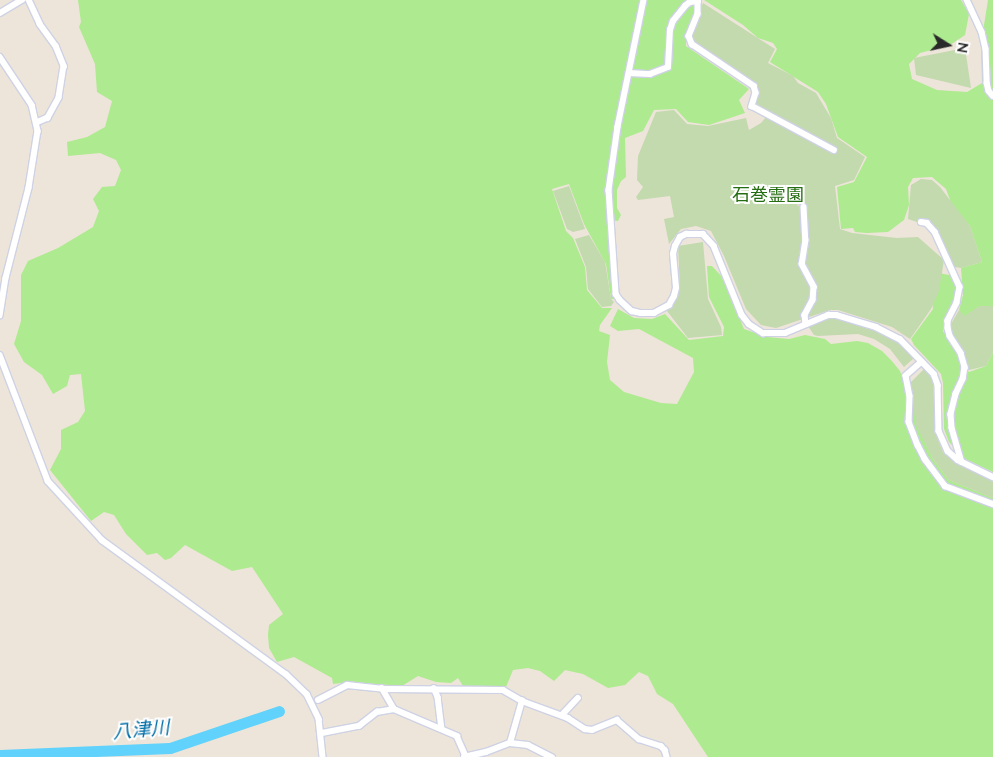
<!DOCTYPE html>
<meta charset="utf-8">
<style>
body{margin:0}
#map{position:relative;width:993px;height:757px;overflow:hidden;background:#ede5d9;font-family:Mulish,"Noto Sans JP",sans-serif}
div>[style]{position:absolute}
.green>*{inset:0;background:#aeea8f}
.cemetery>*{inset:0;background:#c3d9ae}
.plaza>*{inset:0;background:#ddd8d0}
.river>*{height:11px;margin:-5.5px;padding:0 5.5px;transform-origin:5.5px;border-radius:5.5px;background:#60d2fb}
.roads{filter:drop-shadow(1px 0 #ced2e4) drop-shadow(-1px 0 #ced2e4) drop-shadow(0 1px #ced2e4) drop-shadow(0 -1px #ced2e4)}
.minor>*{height:5.5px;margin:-2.75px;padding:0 2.75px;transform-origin:2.75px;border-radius:2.75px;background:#fff}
span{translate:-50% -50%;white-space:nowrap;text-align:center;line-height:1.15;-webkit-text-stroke:4px #fff;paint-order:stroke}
.park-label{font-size:18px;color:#256d12}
.water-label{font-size:19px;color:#006da6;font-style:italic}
.north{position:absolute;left:923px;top:20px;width:50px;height:50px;-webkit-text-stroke:4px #fff;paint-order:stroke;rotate:100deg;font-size:14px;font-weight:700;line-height:20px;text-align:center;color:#292929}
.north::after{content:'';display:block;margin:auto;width:18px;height:22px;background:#292929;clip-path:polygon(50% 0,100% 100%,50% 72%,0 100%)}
</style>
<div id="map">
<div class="green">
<i style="clip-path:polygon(78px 0,702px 0,695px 10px,686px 38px,686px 46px,749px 89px,739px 100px,745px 113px,709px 125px,688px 122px,676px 109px,654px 110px,643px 131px,625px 138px,626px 177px,621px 181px,617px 190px,617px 208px,621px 215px,618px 221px,607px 220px,614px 299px,611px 299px,606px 264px,584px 224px,569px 184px,552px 189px,566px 231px,573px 238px,585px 267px,587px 290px,602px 308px,612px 308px,600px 325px,599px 331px,610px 335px,607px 362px,610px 380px,624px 392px,661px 403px,677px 404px,694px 372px,693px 358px,639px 329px,618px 331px,610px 326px,618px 309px,634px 318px,652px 319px,665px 314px,689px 340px,723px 336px,724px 327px,709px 297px,707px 266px,712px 266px,723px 278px,744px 329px,767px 337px,789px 339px,805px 335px,825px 339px,831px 344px,857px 341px,868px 343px,882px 351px,891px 360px,900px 371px,906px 387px,910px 383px,919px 430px,933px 459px,949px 480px,993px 498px,993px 757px,708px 757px,673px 704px,657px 694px,648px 676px,639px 672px,625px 685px,608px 688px,583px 674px,565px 670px,554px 681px,540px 671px,528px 668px,513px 670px,506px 687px,463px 686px,458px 678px,451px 683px,436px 682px,418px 676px,402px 686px,350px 682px,333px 684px,332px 678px,294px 657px,277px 662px,269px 648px,268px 635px,269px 625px,283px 614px,252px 567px,232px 571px,185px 545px,171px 558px,165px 560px,157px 553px,147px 555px,126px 534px,114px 515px,104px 512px,91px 521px,50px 470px,61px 449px,61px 430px,78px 422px,85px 411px,81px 374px,70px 375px,67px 386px,53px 394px,42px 375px,24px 362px,14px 344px,21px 321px,21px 275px,28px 261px,58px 248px,93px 227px,99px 211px,93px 199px,102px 187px,115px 186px,121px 170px,116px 160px,100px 153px,68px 156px,67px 142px,87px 137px,105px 127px,112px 101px,97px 92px,95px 64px,79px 27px,81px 22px)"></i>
<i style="clip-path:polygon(704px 0,961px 0,969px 14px,965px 35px,950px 45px,920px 53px,909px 64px,912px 79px,937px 90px,967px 92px,982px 83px,981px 46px,984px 25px,988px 0,993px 0,993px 306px,980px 306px,964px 317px,959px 310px,963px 295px,961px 268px,982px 262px,970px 226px,952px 205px,946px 189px,932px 177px,913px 178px,908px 187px,909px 205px,904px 220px,888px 232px,867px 233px,855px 232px,853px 228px,841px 229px,837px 187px,854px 182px,867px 157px,838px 137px,826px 104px,818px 92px,770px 62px,777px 49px,773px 43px,758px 38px,743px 25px)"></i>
<i style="clip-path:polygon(825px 228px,935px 269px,943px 274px,950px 275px,956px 281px,958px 289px,956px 302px,944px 320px,943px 331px,959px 356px,962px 365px,969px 372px,986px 366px,993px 352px,993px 472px,965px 459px,949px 442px,944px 429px,943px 383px,941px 374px,914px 345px,911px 339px,933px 309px,931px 295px)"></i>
</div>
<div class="cemetery">
<i style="clip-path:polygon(703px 3px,775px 49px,768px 63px,793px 76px,798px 83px,816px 93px,831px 118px,837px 138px,865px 157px,854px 180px,835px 186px,840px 229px,852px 233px,897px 238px,918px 237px,944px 260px,939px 291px,931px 309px,910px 339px,892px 327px,838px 310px,830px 310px,776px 328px,761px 325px,746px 309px,724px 256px,711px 231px,696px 226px,681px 229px,669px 244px,664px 219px,674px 217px,670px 196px,638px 200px,636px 197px,643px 187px,637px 180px,638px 156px,656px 112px,674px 110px,687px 124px,708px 126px,746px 118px,749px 130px,761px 123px,767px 116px,749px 107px,754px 93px,753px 88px,688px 42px,687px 37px)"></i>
<i style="clip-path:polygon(965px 48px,971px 88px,916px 75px,914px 58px)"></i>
<i style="clip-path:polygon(921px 179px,932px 180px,940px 187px,970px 226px,982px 262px,961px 268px,955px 267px,933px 226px,921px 219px,920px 223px,908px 219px,911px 185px)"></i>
<i style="clip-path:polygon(569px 186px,585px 229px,573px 232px,567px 229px,553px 191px)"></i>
<i style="clip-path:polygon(589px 235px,605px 262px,611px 299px,614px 302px,611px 306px,602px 307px,588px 289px,586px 267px,575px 239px)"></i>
<i style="clip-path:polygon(703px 242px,708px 299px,721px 327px,722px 335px,688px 338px,667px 311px,677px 297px,680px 288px,678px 246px)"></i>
<i style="clip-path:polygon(980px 306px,993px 306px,993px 352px,986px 366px,969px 370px,962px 351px,951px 333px,950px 326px,959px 310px,964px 316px)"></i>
<i style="clip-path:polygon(834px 317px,878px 330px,894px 339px,914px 358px,904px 367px,890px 349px,874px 339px,858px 334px,818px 336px,814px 335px,808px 326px)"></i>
<i style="clip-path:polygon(924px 369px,933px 380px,936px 435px,943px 452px,955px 463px,993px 480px,993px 498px,949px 480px,933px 459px,916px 425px,910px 383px)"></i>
</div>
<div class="plaza">
<i style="clip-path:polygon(796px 184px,803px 195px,806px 207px,797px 206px,793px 185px)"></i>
</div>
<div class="river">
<i style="left:0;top:755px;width:170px;rotate:-2.4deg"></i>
<i style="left:170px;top:748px;width:115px;rotate:-18.7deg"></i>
</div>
<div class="roads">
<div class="minor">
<i style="left:29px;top:0;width:26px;rotate:65deg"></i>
<i style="left:40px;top:24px;width:27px;rotate:54deg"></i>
<i style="left:56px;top:46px;width:22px;rotate:68deg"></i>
<i style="left:64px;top:66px;width:32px;rotate:99deg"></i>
<i style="left:59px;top:98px;width:23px;rotate:119deg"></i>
<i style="left:48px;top:118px;width:12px;rotate:156deg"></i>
<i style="left:644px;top:0;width:130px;rotate:101.6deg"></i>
<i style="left:618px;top:127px;width:64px;rotate:98.1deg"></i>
<i style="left:609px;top:190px;width:104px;rotate:86.1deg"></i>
<i style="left:616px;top:294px;width:7px;rotate:56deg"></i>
<i style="left:620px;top:300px;width:16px;rotate:43deg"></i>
<i style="left:632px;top:311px;width:9px;rotate:13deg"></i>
<i style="left:641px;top:313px;width:13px"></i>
<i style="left:654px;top:313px;width:17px;rotate:-28deg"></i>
<i style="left:669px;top:305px;width:10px;rotate:-61deg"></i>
<i style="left:674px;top:296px;width:8px;rotate:-76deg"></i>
<i style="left:676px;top:288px;width:34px;rotate:-95deg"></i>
<i style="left:673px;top:254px;width:8px;rotate:-76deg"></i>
<i style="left:675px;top:246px;width:10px;rotate:-61deg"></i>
<i style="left:680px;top:237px;width:7px;rotate:-27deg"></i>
<i style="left:686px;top:234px;width:17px"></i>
<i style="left:703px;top:234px;width:16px;rotate:47deg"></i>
<i style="left:714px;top:246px;width:74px;rotate:67.9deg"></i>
<i style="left:742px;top:315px;width:11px;rotate:52deg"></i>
<i style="left:749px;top:324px;width:17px;rotate:33deg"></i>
<i style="left:763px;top:333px;width:22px"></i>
<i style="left:785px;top:333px;width:47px;rotate:-22.7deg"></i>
<i style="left:828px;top:315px;width:8px"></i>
<i style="left:836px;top:315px;width:42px;rotate:16.7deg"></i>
<i style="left:876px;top:327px;width:27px;rotate:27deg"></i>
<i style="left:900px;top:339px;width:49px;rotate:45.8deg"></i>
<i style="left:934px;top:374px;width:12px;rotate:70deg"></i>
<i style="left:938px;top:385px;width:46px;rotate:88.8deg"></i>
<i style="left:939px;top:431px;width:22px;rotate:66deg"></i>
<i style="left:948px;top:451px;width:13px;rotate:42deg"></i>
<i style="left:958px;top:460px;width:39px;rotate:26deg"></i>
<i style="left:967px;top:0;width:35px;rotate:65deg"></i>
<i style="left:982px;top:32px;width:17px;rotate:77deg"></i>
<i style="left:986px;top:49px;width:34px;rotate:88deg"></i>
<i style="left:987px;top:83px;width:8px;rotate:76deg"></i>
<i style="left:989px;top:91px;width:6px;rotate:51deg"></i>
<i style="left:0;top:13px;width:26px;rotate:-31deg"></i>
<i style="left:0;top:57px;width:58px;rotate:56.3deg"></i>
<i style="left:32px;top:105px;width:27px;rotate:77deg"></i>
<i style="left:38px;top:131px;width:58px;rotate:99deg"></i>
<i style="left:29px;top:188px;width:93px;rotate:104.3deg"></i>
<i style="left:6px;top:278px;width:38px;rotate:99deg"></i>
<i style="left:629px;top:73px;width:21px;rotate:3deg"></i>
<i style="left:650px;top:74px;width:19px;rotate:-21deg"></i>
<i style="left:668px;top:67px;width:37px;rotate:-87deg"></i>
<i style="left:670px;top:30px;width:9px;rotate:-72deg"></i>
<i style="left:673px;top:21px;width:19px;rotate:-51deg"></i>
<i style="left:685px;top:6px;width:6px;rotate:-39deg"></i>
<i style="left:690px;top:2px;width:8px;rotate:-7deg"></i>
<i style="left:698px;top:1px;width:13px;rotate:90deg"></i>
<i style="left:698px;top:14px;width:24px;rotate:112deg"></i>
<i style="left:689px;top:36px;width:9px;rotate:69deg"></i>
<i style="left:692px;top:44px;width:75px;rotate:34.1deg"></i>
<i style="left:754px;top:86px;width:7px;rotate:74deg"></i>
<i style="left:756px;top:93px;width:14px;rotate:107deg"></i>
<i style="left:752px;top:106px;width:93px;rotate:28.2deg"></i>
<i style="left:804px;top:207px;width:33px;rotate:87deg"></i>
<i style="left:806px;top:240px;width:24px;rotate:99deg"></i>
<i style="left:802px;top:264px;width:26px;rotate:62deg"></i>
<i style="left:814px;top:287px;width:13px;rotate:94deg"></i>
<i style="left:813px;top:300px;width:17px;rotate:118deg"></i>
<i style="left:805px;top:315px;width:9px;rotate:84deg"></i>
<i style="left:921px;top:222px;width:6px;rotate:9deg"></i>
<i style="left:927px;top:223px;width:12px;rotate:48deg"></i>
<i style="left:935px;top:232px;width:60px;rotate:65.6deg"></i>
<i style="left:960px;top:287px;width:16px;rotate:101deg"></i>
<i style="left:957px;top:303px;width:20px;rotate:117deg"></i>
<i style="left:948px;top:321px;width:7px;rotate:90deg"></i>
<i style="left:948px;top:328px;width:8px;rotate:76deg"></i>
<i style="left:950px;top:336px;width:20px;rotate:57deg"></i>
<i style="left:961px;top:353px;width:15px;rotate:74deg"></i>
<i style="left:965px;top:367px;width:12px;rotate:99deg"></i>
<i style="left:963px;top:379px;width:17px;rotate:115deg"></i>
<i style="left:956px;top:394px;width:21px;rotate:104deg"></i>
<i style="left:951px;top:414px;width:14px;rotate:86deg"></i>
<i style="left:952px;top:428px;width:35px;rotate:74deg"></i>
<i style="left:0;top:355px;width:135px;rotate:69.1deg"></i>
<i style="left:48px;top:481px;width:80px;rotate:47.5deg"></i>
<i style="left:102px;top:540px;width:228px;rotate:36.1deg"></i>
<i style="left:286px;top:674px;width:29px;rotate:44deg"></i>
<i style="left:307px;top:694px;width:28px;rotate:64deg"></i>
<i style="left:319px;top:719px;width:38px;rotate:84deg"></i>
<i style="left:922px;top:362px;width:21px;rotate:139deg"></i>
<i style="left:906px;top:376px;width:20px;rotate:79deg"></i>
<i style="left:910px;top:396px;width:26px;rotate:92deg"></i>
<i style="left:909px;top:422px;width:25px;rotate:69deg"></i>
<i style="left:918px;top:445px;width:16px;rotate:63deg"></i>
<i style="left:925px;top:459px;width:34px;rotate:53deg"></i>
<i style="left:945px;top:486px;width:51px;rotate:20.6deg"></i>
<i style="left:382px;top:688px;width:24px;rotate:60deg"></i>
<i style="left:434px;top:688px;width:10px;rotate:66deg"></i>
<i style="left:438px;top:697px;width:32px;rotate:83deg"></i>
<i style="left:318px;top:700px;width:33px;rotate:-27deg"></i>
<i style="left:347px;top:685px;width:39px;rotate:6deg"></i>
<i style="left:386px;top:689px;width:117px;rotate:0.5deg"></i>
<i style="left:503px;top:690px;width:22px;rotate:30deg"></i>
<i style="left:522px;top:701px;width:49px;rotate:20.3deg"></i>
<i style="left:568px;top:718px;width:20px;rotate:33deg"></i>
<i style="left:585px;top:729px;width:7px;rotate:8deg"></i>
<i style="left:592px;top:730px;width:27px;rotate:-22deg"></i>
<i style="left:617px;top:720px;width:29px;rotate:41deg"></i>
<i style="left:639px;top:739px;width:23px;rotate:18deg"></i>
<i style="left:661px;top:746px;width:6px;rotate:45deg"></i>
<i style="left:665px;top:750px;width:7px;rotate:74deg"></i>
<i style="left:562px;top:715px;width:23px;rotate:-47deg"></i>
<i style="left:322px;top:733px;width:38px;rotate:-11deg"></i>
<i style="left:359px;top:726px;width:23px;rotate:-38deg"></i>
<i style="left:377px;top:712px;width:17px;rotate:-10deg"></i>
<i style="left:394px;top:709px;width:69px;rotate:23.2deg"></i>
<i style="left:457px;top:736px;width:22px;rotate:66deg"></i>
<i style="left:510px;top:743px;width:18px;rotate:6deg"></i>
<i style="left:528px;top:745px;width:27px;rotate:27deg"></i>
<i style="left:464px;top:757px;width:23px;rotate:-13deg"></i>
<i style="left:486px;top:752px;width:26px;rotate:-21deg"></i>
<i style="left:510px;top:743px;width:44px;rotate:-74.1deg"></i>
</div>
</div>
<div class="park-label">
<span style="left:768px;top:195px">石巻霊園</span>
</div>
<div class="water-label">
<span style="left:141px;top:730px;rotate:-5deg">八津川</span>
</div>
<div class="north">N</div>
</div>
